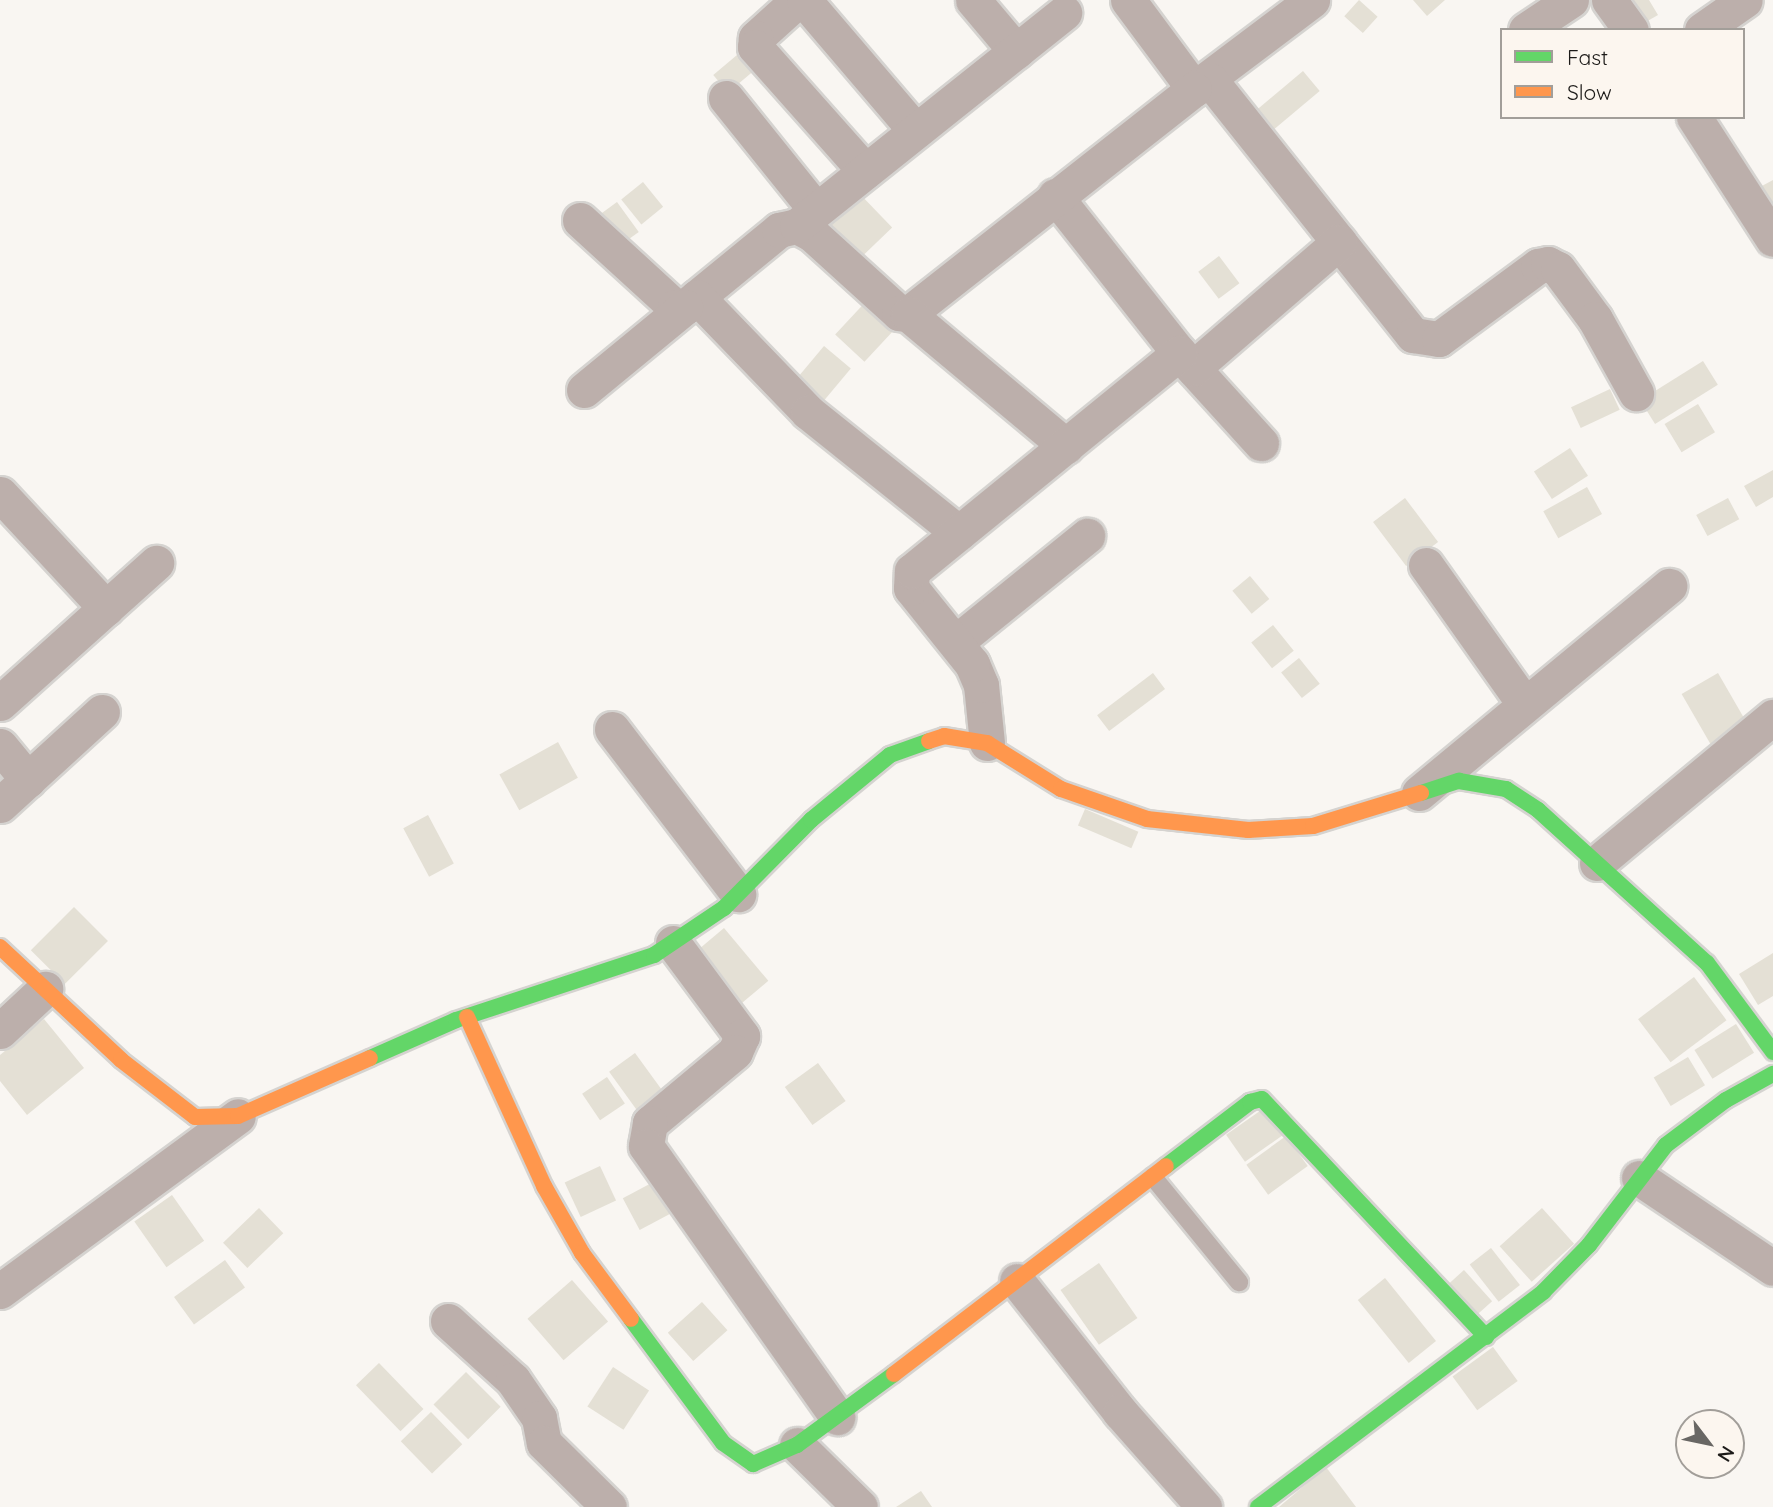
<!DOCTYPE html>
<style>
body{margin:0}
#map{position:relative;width:1773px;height:1507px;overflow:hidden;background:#f9f6f2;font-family:Quicksand,sans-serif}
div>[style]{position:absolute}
.building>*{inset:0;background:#e4e0d5;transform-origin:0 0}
.roads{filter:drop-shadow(2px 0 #d5d3d0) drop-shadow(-2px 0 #d5d3d0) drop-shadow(0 2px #d5d3d0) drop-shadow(0 -2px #d5d3d0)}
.lane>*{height:18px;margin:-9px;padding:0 9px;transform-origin:9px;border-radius:9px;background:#bcafab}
.street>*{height:35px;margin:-17.5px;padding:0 17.5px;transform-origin:17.5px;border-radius:17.5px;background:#bcafab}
.fast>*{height:16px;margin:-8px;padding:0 8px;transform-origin:8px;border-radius:8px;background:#63d668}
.slow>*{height:16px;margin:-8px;padding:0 8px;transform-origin:8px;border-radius:8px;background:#ff974d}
span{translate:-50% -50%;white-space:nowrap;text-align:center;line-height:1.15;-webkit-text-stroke:5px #fcf6ef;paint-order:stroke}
.legend{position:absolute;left:1500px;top:28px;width:245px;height:91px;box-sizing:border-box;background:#fcf6ef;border:2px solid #a29e99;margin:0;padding:9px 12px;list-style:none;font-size:21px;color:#1c1a18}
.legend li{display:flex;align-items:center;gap:14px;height:35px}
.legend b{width:35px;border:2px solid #a29e99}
.north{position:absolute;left:1675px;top:1409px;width:70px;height:70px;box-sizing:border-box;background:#fcf6ef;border:2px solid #a29e99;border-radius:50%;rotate:122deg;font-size:19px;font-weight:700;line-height:28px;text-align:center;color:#1c1a18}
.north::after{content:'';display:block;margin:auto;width:24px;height:32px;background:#696764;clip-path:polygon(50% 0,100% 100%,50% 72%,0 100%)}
</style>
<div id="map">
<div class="building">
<i style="left:1359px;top:0;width:25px;height:22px;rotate:42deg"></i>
<i style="clip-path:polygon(1413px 0,1445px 0,1427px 16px)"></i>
<i style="clip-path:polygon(1626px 0,1649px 0,1658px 15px,1637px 27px)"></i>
<i style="left:737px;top:55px;width:23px;height:31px;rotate:50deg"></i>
<i style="left:1303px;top:71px;width:26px;height:63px;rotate:50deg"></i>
<i style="clip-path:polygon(1773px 180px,1773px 210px,1760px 187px)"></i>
<i style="left:643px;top:182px;width:32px;height:28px;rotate:51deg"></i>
<i style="left:856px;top:190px;width:52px;height:42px;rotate:46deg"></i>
<i style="left:617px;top:202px;width:37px;height:19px;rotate:54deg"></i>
<i style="left:1219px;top:256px;width:34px;height:26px;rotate:53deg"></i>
<i style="left:872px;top:295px;width:40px;height:54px;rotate:43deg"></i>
<i style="left:824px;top:346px;width:35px;height:55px;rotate:40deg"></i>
<i style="left:1703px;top:361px;width:28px;height:74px;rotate:58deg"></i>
<i style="left:1610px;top:389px;width:23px;height:43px;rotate:65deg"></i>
<i style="left:1698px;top:404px;width:33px;height:39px;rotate:59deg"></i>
<i style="left:1570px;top:448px;width:33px;height:43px;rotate:57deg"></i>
<i style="clip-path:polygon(1773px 470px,1773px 497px,1756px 507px,1744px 486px)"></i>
<i style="left:1587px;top:487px;width:31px;height:50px;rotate:61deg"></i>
<i style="left:1405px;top:498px;width:55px;height:40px;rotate:53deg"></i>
<i style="left:1728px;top:498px;width:24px;height:36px;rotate:62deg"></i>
<i style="left:1250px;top:576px;width:30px;height:23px;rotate:50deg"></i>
<i style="left:1273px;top:625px;width:33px;height:28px;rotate:51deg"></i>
<i style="left:1299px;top:658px;width:33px;height:23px;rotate:51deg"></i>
<i style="left:1153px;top:673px;width:20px;height:70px;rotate:53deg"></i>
<i style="left:1718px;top:673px;width:60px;height:42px;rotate:60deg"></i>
<i style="left:558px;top:742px;width:41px;height:67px;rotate:61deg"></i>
<i style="left:1085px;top:809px;width:58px;height:18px;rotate:23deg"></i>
<i style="left:428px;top:815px;width:55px;height:28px;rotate:62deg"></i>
<i style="left:74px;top:907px;width:48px;height:61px;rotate:45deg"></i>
<i style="left:724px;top:928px;width:69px;height:45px;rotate:50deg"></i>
<i style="clip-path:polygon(1773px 953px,1773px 996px,1758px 1005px,1739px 974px)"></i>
<i style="left:1694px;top:977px;width:54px;height:70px;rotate:53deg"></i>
<i style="clip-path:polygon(44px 1019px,84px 1068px,27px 1115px,0 1081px,0 1055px)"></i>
<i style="left:1736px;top:1024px;width:34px;height:49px;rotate:58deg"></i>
<i style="left:635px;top:1053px;width:48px;height:32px;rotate:54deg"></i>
<i style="left:1688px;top:1057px;width:33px;height:40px;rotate:59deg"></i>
<i style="left:818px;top:1063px;width:47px;height:41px;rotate:54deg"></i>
<i style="left:607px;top:1077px;width:32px;height:30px;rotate:56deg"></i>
<i style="left:1267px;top:1106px;width:33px;height:50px;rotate:55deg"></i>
<i style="left:1286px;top:1136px;width:37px;height:49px;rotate:54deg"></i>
<i style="left:600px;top:1166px;width:38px;height:39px;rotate:65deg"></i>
<i style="left:659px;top:1179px;width:36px;height:41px;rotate:62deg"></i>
<i style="left:172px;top:1195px;width:56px;height:46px;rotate:55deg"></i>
<i style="left:259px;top:1208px;width:35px;height:50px;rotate:46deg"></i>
<i style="left:1542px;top:1208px;width:48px;height:57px;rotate:48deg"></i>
<i style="left:1491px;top:1248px;width:47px;height:27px;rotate:52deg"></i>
<i style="left:225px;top:1260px;width:34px;height:63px;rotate:54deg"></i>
<i style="left:1099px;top:1263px;width:67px;height:47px;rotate:55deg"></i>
<i style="left:1464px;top:1270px;width:42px;height:23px;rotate:48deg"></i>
<i style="left:1385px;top:1278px;width:81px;height:35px;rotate:51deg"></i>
<i style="left:572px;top:1280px;width:55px;height:59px;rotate:49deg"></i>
<i style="left:702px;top:1302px;width:38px;height:46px;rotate:48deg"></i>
<i style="left:1493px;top:1347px;width:42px;height:50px;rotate:54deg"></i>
<i style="left:379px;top:1363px;width:64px;height:32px;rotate:46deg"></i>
<i style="left:613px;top:1367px;width:43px;height:47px;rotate:33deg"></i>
<i style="left:466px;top:1372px;width:49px;height:46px;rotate:45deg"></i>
<i style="left:431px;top:1412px;width:45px;height:42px;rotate:46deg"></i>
<i style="clip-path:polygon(1326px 1467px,1356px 1507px,1279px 1507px)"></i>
<i style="clip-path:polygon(921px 1491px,932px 1507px,896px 1507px)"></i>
</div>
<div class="roads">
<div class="lane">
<i style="left:1153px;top:1177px;width:136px;rotate:50.7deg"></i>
</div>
<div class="street">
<i style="left:798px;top:0;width:57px;rotate:137.9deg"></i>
<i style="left:756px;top:38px;width:9px;rotate:96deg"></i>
<i style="left:755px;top:47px;width:166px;rotate:48.4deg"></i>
<i style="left:804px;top:0;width:172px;rotate:49.5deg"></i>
<i style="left:973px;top:0;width:67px;rotate:49.9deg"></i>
<i style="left:1128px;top:0;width:111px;rotate:53.4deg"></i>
<i style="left:1194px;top:89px;width:148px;rotate:-37deg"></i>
<i style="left:1609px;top:0;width:37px;rotate:54deg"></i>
<i style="left:1526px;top:30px;width:54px;rotate:-33.7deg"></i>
<i style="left:1702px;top:30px;width:52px;rotate:-34.9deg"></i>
<i style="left:1210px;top:80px;width:326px;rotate:51.5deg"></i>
<i style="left:1413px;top:335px;width:26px;rotate:9deg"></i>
<i style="left:1439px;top:339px;width:123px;rotate:-36.4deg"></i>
<i style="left:1538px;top:266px;width:10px;rotate:-11deg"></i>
<i style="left:1548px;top:264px;width:11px;rotate:27deg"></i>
<i style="left:1558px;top:269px;width:62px;rotate:53.5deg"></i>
<i style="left:1595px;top:319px;width:85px;rotate:61deg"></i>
<i style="left:726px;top:98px;width:144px;rotate:51.2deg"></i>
<i style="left:1694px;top:117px;width:145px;rotate:57.1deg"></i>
<i style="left:1055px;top:196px;width:200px;rotate:51.7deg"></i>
<i style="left:1179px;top:353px;width:122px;rotate:47.7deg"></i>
<i style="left:580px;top:220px;width:129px;rotate:42.5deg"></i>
<i style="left:675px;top:307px;width:10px"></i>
<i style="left:685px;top:307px;width:122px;rotate:-39.3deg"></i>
<i style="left:779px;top:230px;width:18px;rotate:-13deg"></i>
<i style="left:797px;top:226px;width:17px;rotate:28deg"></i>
<i style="left:812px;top:234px;width:118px;rotate:42.2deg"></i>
<i style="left:899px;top:313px;width:9px;rotate:6deg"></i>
<i style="left:908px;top:314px;width:364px;rotate:-38.2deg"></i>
<i style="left:797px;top:226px;width:342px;rotate:-38.6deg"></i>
<i style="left:697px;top:297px;width:160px;rotate:46deg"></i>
<i style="left:808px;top:412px;width:193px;rotate:38.7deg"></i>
<i style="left:908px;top:314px;width:206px;rotate:39.9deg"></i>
<i style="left:1193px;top:368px;width:193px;rotate:-40.8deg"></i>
<i style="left:584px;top:390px;width:131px;rotate:-39.4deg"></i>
<i style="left:0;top:494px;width:156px;rotate:47.1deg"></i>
<i style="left:1426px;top:565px;width:171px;rotate:54.7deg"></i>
<i style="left:956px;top:642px;width:169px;rotate:-39deg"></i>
<i style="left:0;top:703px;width:210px;rotate:-41.9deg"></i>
<i style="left:612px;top:729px;width:208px;rotate:52.6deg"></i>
<i style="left:987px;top:743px;width:58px;rotate:-95.9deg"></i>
<i style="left:981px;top:685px;width:23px;rotate:-113deg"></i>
<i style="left:972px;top:664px;width:97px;rotate:-128.8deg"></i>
<i style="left:911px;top:588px;width:17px;rotate:-87deg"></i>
<i style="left:912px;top:571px;width:345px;rotate:-39.2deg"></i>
<i style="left:0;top:746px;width:44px;rotate:50.5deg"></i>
<i style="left:1419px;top:793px;width:325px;rotate:-39.6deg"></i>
<i style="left:0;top:805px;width:138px;rotate:-42.4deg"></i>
<i style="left:1597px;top:863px;width:229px;rotate:-39.7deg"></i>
<i style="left:673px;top:943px;width:116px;rotate:53.4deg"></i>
<i style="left:742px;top:1036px;width:17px;rotate:114deg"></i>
<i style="left:735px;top:1052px;width:111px;rotate:140.1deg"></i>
<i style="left:650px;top:1123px;width:23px;rotate:100deg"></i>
<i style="left:646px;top:1146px;width:332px;rotate:54.8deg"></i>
<i style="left:0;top:1031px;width:62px;rotate:-43deg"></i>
<i style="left:1639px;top:1178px;width:161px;rotate:33.9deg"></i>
<i style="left:1017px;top:1281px;width:167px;rotate:51.8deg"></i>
<i style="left:1120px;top:1412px;width:127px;rotate:48.5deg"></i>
<i style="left:0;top:1291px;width:295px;rotate:-36.3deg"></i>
<i style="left:448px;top:1321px;width:88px;rotate:42.2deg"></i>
<i style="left:513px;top:1380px;width:46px;rotate:55.6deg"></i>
<i style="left:539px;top:1418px;width:25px;rotate:79deg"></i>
<i style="left:544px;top:1443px;width:91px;rotate:44.6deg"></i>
<i style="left:797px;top:1445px;width:88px;rotate:44.5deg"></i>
</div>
<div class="fast">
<i style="left:1421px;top:793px;width:40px;rotate:-18deg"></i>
<i style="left:1459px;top:781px;width:48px;rotate:9.7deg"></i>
<i style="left:1506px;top:789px;width:38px;rotate:33deg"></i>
<i style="left:1538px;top:810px;width:228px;rotate:42.2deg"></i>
<i style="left:1707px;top:963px;width:111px;rotate:53.4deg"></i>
<i style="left:370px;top:1058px;width:94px;rotate:-23.8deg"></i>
<i style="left:456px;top:1020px;width:208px;rotate:-18.2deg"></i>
<i style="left:654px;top:955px;width:84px;rotate:-33.9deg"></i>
<i style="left:724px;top:908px;width:124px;rotate:-45.3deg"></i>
<i style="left:811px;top:820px;width:102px;rotate:-39.4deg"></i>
<i style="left:890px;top:755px;width:41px;rotate:-19.7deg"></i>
<i style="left:1166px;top:1166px;width:106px;rotate:-37.3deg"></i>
<i style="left:1250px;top:1102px;width:12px;rotate:-14deg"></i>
<i style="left:1262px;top:1099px;width:327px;rotate:46.7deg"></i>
<i style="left:631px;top:1319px;width:154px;rotate:53.4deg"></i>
<i style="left:723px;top:1443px;width:37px;rotate:35deg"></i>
<i style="left:753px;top:1464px;width:48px;rotate:-23.4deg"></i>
<i style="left:797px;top:1445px;width:120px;rotate:-36.2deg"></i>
<i style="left:1258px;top:1507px;width:357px;rotate:-37deg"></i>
<i style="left:1543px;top:1292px;width:66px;rotate:-45.6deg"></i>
<i style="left:1589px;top:1245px;width:126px;rotate:-52.4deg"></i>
<i style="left:1666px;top:1145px;width:75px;rotate:-36.9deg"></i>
<i style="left:1726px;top:1100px;width:54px;rotate:-29deg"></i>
</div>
<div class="slow">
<i style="left:929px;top:741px;width:16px;rotate:-18deg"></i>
<i style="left:944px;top:736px;width:44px;rotate:9.2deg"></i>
<i style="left:987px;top:743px;width:87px;rotate:31.9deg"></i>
<i style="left:1061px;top:789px;width:91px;rotate:19.2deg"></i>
<i style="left:1147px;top:819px;width:102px;rotate:6.2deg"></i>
<i style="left:1248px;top:830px;width:65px;rotate:-3.5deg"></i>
<i style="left:1313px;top:826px;width:113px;rotate:-17deg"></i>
<i style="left:0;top:947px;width:166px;rotate:43deg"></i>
<i style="left:121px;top:1060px;width:93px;rotate:37.6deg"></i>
<i style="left:195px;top:1117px;width:43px;rotate:-1.3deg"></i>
<i style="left:238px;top:1116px;width:144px;rotate:-23.7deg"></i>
<i style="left:467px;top:1017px;width:186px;rotate:65.5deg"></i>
<i style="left:544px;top:1186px;width:77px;rotate:60.4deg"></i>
<i style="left:582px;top:1253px;width:82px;rotate:53.4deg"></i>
<i style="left:894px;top:1374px;width:342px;rotate:-37.4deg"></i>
</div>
</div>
<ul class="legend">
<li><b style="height:9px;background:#63d668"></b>Fast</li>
<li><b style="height:9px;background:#ff974d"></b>Slow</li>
</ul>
<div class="north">N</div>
</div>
